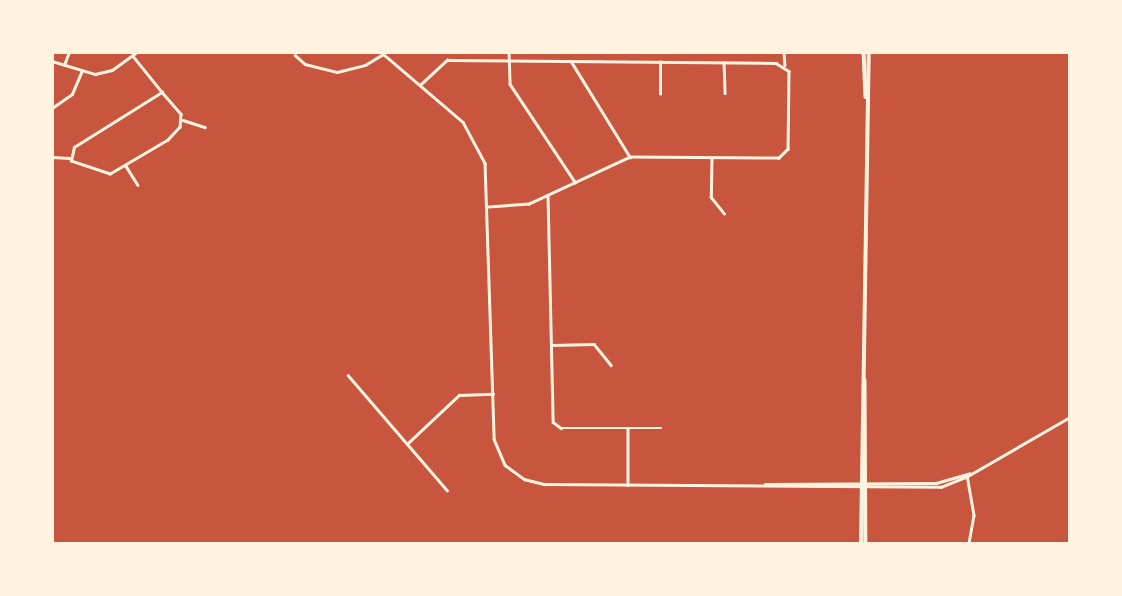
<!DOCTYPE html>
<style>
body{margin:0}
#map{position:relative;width:1122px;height:596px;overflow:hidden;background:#c8553d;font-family:Karla,sans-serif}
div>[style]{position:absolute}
.minor>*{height:2.5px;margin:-1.25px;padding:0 1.25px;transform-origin:1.25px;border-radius:1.25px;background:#fff3e0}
.tertiary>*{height:2.5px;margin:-1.25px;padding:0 1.25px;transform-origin:1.25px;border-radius:1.25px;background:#fff3e0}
.secondary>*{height:3.5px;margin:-1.75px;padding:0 1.75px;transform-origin:1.75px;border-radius:1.75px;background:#fff3e0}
span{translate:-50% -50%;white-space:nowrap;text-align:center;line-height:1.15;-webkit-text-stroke:7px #fff3e0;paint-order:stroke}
.frame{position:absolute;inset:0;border:54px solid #fff3e0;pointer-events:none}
</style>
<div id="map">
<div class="minor">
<i style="left:509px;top:52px;width:32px;rotate:88deg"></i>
<i style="left:510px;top:84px;width:118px;rotate:56.4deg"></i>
<i style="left:784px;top:52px;width:13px;rotate:86deg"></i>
<i style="left:295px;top:55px;width:13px;rotate:42deg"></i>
<i style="left:305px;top:64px;width:33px;rotate:14deg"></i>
<i style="left:337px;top:72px;width:29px;rotate:-14deg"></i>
<i style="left:365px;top:65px;width:21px;rotate:-31deg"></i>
<i style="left:133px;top:56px;width:46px;rotate:51.1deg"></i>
<i style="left:162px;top:92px;width:29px;rotate:49deg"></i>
<i style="left:181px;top:114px;width:13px;rotate:94deg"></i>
<i style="left:180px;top:127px;width:18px;rotate:133deg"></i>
<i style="left:168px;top:140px;width:67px;rotate:149.6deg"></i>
<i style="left:110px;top:174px;width:41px;rotate:-161.6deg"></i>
<i style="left:71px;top:161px;width:14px;rotate:-78deg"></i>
<i style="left:74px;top:147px;width:104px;rotate:-32deg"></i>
<i style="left:52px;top:61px;width:45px;rotate:16.8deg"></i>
<i style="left:95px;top:74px;width:17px;rotate:-13deg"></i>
<i style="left:112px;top:70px;width:31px;rotate:-36deg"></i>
<i style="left:571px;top:61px;width:113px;rotate:58.4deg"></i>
<i style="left:724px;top:62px;width:31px;rotate:88deg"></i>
<i style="left:64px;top:65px;width:14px;rotate:-69deg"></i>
<i style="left:420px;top:85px;width:37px;rotate:-43deg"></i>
<i style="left:447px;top:60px;width:329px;rotate:0.5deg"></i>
<i style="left:776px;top:63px;width:15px;rotate:32deg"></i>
<i style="left:789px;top:71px;width:78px;rotate:90.7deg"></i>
<i style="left:788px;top:149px;width:13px;rotate:135deg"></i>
<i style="left:779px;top:158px;width:149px;rotate:-179.6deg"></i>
<i style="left:630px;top:157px;width:111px;rotate:155deg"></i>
<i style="left:529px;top:204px;width:40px;rotate:175.7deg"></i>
<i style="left:660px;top:94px;width:32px;rotate:-90deg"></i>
<i style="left:52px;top:108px;width:24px;rotate:-35deg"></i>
<i style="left:72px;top:94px;width:25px;rotate:-67deg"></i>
<i style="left:183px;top:120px;width:23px;rotate:18deg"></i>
<i style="left:52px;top:157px;width:18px;rotate:3deg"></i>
<i style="left:712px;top:158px;width:39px;rotate:91deg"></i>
<i style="left:711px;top:197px;width:21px;rotate:51deg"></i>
<i style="left:126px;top:166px;width:22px;rotate:58deg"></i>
<i style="left:548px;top:195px;width:227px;rotate:88.7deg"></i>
<i style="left:553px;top:422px;width:10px;rotate:37deg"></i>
<i style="left:561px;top:428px;width:100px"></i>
<i style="left:551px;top:345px;width:43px;rotate:-1.3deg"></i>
<i style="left:594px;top:344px;width:27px;rotate:51deg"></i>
<i style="left:348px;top:375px;width:152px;rotate:49.3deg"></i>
<i style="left:628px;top:429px;width:56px;rotate:90deg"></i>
<i style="left:408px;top:443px;width:70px;rotate:-43.3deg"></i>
<i style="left:459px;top:395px;width:34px;rotate:-2deg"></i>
<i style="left:967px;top:475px;width:41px;rotate:80.1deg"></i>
<i style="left:974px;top:515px;width:29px;rotate:100deg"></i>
</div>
<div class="tertiary">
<i style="left:381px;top:52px;width:108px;rotate:40.5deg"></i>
<i style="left:463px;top:122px;width:47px;rotate:61.8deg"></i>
<i style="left:485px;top:163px;width:276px;rotate:88.1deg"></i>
<i style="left:494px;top:439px;width:28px;rotate:67deg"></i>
<i style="left:505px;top:465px;width:24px;rotate:36deg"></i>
<i style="left:524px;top:479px;width:21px;rotate:14deg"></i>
<i style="left:544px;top:484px;width:397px;rotate:0.4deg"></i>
<i style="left:941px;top:487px;width:27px;rotate:-22deg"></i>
<i style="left:966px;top:477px;width:120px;rotate:-30deg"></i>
<i style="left:765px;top:484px;width:171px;rotate:-0.3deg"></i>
<i style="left:936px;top:483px;width:35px;rotate:-16deg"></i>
</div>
<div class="secondary">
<i style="left:864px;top:52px;width:45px;rotate:87.5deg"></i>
<i style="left:865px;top:380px;width:164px;rotate:89.7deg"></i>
<i style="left:861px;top:544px;width:492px;rotate:-89.1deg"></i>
</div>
<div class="frame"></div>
</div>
